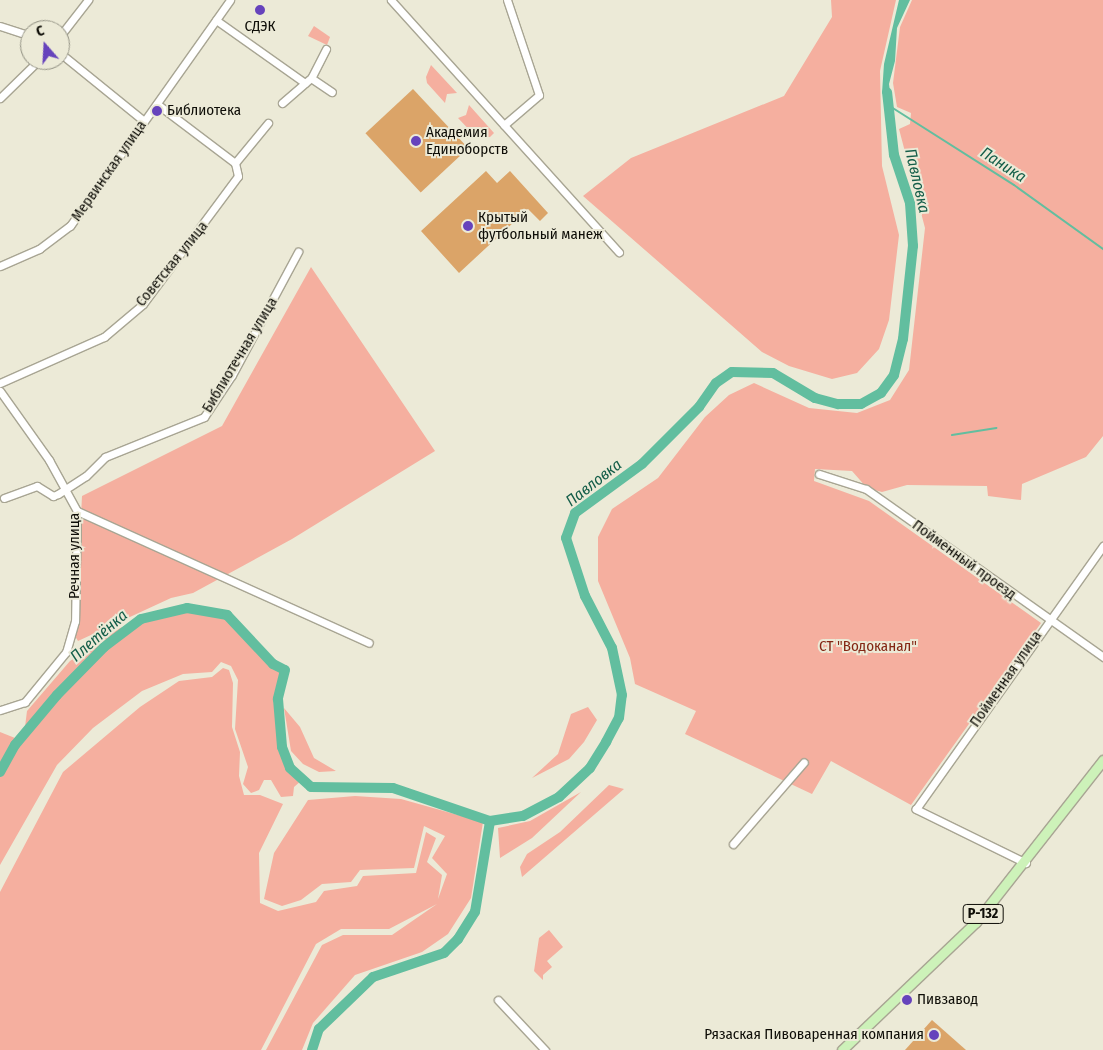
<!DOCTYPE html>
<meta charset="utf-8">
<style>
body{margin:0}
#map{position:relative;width:1103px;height:1050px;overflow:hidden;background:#ecead7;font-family:"Fira Sans Condensed",sans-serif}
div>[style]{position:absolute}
.green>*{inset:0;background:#f5af9f}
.water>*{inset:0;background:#62be9f}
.stream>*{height:2px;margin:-1px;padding:0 1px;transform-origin:1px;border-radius:1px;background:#62be9f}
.river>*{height:10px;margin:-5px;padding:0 5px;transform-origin:5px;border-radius:5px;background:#62be9f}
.building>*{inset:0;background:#dba468;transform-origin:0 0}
.roads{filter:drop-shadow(1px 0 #a8a593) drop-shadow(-1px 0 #a8a593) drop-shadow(0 1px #a8a593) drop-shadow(0 -1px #a8a593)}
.minor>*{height:7px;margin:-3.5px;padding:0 3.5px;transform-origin:3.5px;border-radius:3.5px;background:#fff}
.major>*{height:9px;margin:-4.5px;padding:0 4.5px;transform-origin:4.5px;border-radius:4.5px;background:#cdf2b9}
.dots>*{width:14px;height:14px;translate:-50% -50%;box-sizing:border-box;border:2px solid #ecead7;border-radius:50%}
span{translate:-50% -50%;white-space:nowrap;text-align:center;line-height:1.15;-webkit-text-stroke:4px #ecead7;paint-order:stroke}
.shield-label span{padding:1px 4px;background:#ecead7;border:1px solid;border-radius:4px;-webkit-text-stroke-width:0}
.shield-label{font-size:14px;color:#0e0d07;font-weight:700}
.poi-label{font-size:15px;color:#0e0d07}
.left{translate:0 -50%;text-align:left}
.right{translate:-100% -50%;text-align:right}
.street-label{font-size:15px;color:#0e0d07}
.park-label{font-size:15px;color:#832613}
.water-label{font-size:16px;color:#145e49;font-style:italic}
.north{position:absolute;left:20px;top:20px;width:50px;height:50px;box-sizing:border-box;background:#ecead7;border:1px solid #939284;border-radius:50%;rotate:341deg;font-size:14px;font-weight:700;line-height:20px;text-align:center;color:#0e0d07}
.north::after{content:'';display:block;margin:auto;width:18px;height:22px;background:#6643bc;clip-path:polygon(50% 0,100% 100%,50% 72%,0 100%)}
</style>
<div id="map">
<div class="green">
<i style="clip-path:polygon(831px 0,896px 0,880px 71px,882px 166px,899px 235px,889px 320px,879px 349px,857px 373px,832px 379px,789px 366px,762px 352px,583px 196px,631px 158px,784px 96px,832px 17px)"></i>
<i style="clip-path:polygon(912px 0,1103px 0,1103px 436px,1086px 457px,1022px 484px,1021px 500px,988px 496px,987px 486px,907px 485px,882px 492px,867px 488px,852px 471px,815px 469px,814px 481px,869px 501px,1041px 623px,911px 805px,831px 761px,812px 794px,685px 734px,696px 711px,635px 684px,630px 658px,598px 581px,598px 537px,612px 509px,658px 478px,705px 417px,729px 395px,754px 383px,809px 408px,857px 413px,890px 400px,909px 370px,925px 228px,899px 129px,910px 124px,911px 113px,897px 107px,893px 83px,900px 27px)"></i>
<i style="clip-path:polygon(314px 26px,330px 37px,327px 45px,308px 36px)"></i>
<i style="clip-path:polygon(431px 65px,457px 93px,447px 94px,445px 103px,427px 83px,426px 77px)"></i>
<i style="clip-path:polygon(469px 105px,494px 133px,490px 137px,477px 138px,458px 118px,466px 115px)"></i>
<i style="clip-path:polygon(311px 267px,435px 451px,292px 539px,193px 593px,171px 598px,78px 641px,75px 636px,82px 496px,222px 426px)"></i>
<i style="clip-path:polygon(187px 608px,227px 615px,273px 664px,285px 670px,278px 699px,279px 725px,290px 768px,302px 780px,294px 787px,293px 796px,281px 797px,271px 780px,264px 780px,259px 790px,251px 793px,243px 784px,248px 767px,235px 729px,238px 680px,231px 666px,221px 662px,212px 672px,183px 674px,142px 691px,93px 728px,57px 765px,0 865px,0 732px,15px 738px,25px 727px,27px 711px,70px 661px,120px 628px,166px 611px)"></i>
<i style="clip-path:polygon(223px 668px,229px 670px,233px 683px,232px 727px,240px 752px,239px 776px,244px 795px,260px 795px,283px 804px,259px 853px,260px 903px,278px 911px,316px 902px,324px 891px,357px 886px,363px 876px,416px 873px,426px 832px,436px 838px,427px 862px,442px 875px,438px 899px,447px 874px,432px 858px,445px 836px,424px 826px,414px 868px,360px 870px,351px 882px,322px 884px,301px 900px,282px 906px,264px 899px,274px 853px,308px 800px,355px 796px,401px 799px,483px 822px,471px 898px,448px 934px,422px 952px,355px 975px,313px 1023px,302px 1050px,266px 1050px,322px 945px,343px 935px,392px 935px,437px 904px,389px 929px,341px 929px,316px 944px,261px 1050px,0 1050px,0 892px,63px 772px,140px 707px,179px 681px,212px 677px)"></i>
<i style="clip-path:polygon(588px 707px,597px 720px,584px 742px,569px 759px,532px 778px,558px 754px,571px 714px)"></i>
<i style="clip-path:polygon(284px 708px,300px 727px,314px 758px,336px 771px,319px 772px,303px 764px,291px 751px)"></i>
<i style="clip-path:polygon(609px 785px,624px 789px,522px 877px,520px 867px,527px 854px,560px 832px)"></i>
<i style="clip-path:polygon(581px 792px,532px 838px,500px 858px,498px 828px,530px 821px)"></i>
<i style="clip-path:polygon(549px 930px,563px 947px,547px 961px,552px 967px,543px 975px,543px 980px,534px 971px,539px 938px)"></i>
</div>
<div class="water">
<i style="clip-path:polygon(899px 0,910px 0,897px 28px,895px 61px,889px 84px,892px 106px,882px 93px,884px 64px)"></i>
</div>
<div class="stream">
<i style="left:888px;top:105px;width:149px;rotate:32.4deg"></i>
<i style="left:1014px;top:185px;width:110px;rotate:35.7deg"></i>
<i style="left:952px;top:435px;width:45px;rotate:-9deg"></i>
</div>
<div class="river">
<i style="left:0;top:772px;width:31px;rotate:-61deg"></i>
<i style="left:15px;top:745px;width:65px;rotate:-50deg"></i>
<i style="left:57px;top:695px;width:67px;rotate:-45.6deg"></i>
<i style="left:104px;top:647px;width:46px;rotate:-37.1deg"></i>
<i style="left:141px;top:619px;width:47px;rotate:-13.4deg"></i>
<i style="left:187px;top:608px;width:41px;rotate:9.9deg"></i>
<i style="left:227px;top:615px;width:67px;rotate:46.8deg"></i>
<i style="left:273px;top:664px;width:13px;rotate:27deg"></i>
<i style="left:285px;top:670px;width:30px;rotate:104deg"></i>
<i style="left:278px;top:699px;width:48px;rotate:85.2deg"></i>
<i style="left:282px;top:747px;width:22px;rotate:69deg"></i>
<i style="left:290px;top:768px;width:28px;rotate:42deg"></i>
<i style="left:311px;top:787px;width:82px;rotate:0.7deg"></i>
<i style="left:393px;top:788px;width:102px;rotate:18.8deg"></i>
<i style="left:490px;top:821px;width:33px;rotate:-9deg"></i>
<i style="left:523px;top:816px;width:41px;rotate:-27.8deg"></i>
<i style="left:559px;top:797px;width:42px;rotate:-43.1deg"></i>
<i style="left:590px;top:768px;width:31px;rotate:-58deg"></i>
<i style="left:606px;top:742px;width:27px;rotate:-62deg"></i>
<i style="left:619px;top:718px;width:23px;rotate:-83deg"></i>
<i style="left:622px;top:695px;width:48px;rotate:-102deg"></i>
<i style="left:612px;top:648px;width:59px;rotate:-117.4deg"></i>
<i style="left:585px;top:596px;width:61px;rotate:-108.1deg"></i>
<i style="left:566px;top:538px;width:27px;rotate:-70deg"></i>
<i style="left:575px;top:513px;width:83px;rotate:-36.2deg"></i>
<i style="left:642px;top:464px;width:81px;rotate:-45deg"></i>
<i style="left:699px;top:407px;width:29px;rotate:-55deg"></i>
<i style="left:716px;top:383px;width:19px;rotate:-35deg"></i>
<i style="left:732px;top:372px;width:41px;rotate:1.4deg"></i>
<i style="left:773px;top:373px;width:49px;rotate:30.8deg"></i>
<i style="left:815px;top:398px;width:24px;rotate:15deg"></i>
<i style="left:838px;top:404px;width:23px"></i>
<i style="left:861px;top:404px;width:23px;rotate:-29deg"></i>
<i style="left:881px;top:393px;width:22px;rotate:-54deg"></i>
<i style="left:894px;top:375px;width:37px;rotate:-76deg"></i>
<i style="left:903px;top:339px;width:94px;rotate:-83.9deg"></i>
<i style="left:913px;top:246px;width:43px;rotate:-94deg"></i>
<i style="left:910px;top:203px;width:51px;rotate:-108.4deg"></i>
<i style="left:894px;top:155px;width:63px;rotate:-96.3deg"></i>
<i style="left:312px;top:1050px;width:22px;rotate:-72deg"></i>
<i style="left:319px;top:1029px;width:75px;rotate:-43.9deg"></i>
<i style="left:373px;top:977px;width:75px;rotate:-18.7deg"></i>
<i style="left:444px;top:953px;width:20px;rotate:-45deg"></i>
<i style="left:458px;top:939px;width:32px;rotate:-58deg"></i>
<i style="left:475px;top:912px;width:92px;rotate:-80.6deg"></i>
</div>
<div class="building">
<i style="left:413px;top:89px;width:81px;height:65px;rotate:47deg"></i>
<i style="clip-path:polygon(486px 171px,497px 183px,510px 171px,548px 213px,540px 221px,528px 209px,459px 273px,421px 231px)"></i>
<i style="clip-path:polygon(932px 1020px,966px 1050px,905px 1050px)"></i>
</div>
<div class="roads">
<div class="minor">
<i style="left:391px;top:0;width:340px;rotate:47.9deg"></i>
<i style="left:216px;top:20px;width:109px;rotate:35.3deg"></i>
<i style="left:0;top:26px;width:32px;rotate:18deg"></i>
<i style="left:60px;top:36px;width:46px;rotate:-52.1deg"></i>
<i style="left:326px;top:49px;width:33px;rotate:117deg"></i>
<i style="left:311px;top:78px;width:25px;rotate:34deg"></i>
<i style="left:60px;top:53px;width:108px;rotate:39deg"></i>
<i style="left:0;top:98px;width:54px;rotate:-44.3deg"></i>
<i style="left:282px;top:103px;width:35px;rotate:-41deg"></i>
<i style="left:504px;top:125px;width:46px;rotate:-40.6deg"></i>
<i style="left:539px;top:95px;width:100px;rotate:-108.6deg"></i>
<i style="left:235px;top:163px;width:52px;rotate:-50.5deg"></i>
<i style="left:0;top:266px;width:43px;rotate:-23.6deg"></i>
<i style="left:39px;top:249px;width:39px;rotate:-37deg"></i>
<i style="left:70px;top:226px;width:277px;rotate:-54.7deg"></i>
<i style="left:0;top:383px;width:114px;rotate:-23.9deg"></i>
<i style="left:104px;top:337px;width:51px;rotate:-40.2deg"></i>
<i style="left:143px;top:304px;width:159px;rotate:-53.4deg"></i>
<i style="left:238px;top:176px;width:13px;rotate:-103deg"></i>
<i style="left:235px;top:163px;width:98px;rotate:-142.9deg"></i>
<i style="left:0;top:391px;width:85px;rotate:54.6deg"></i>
<i style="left:49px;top:460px;width:58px;rotate:61.2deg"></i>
<i style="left:77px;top:511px;width:110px;rotate:91deg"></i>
<i style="left:75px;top:621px;width:32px;rotate:106deg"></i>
<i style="left:66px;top:652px;width:65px;rotate:129.4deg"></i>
<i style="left:25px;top:702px;width:26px;rotate:162deg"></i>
<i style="left:819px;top:474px;width:49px;rotate:17.7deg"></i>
<i style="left:866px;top:489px;width:291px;rotate:35.3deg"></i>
<i style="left:4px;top:498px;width:35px;rotate:-20deg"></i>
<i style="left:37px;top:486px;width:19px;rotate:32deg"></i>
<i style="left:53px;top:496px;width:5px;rotate:-22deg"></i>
<i style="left:58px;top:494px;width:33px;rotate:-33deg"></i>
<i style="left:86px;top:476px;width:27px;rotate:-45deg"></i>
<i style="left:105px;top:457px;width:107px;rotate:-22deg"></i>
<i style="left:204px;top:417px;width:50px;rotate:-56.3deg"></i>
<i style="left:232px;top:375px;width:140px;rotate:-61.8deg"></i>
<i style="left:77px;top:511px;width:320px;rotate:24.3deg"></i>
<i style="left:733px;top:844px;width:108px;rotate:-49.1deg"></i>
<i style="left:1026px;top:863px;width:123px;rotate:-153.9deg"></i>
<i style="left:916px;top:809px;width:323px;rotate:-54.6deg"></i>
<i style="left:498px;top:1000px;width:69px;rotate:46.8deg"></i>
</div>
<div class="major">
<i style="left:842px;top:1050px;width:185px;rotate:-43.7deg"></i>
<i style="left:976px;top:922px;width:206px;rotate:-51.9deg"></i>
</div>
</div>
<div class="dots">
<i style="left:260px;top:10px;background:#6643bc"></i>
<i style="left:157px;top:111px;background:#6643bc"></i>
<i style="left:416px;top:141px;background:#6643bc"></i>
<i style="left:468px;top:226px;background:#6643bc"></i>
<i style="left:907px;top:1000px;background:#6643bc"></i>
<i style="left:934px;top:1035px;background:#6643bc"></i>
</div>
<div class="shield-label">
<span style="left:983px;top:914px">Р-132</span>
</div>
<div class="poi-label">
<span style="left:260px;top:27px">СДЭК</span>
<span class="left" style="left:167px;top:111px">Библиотека</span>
<span class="left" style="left:426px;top:141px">Академия<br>Единоборств</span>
<span class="left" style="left:478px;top:226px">Крытый<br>футбольный манеж</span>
<span class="left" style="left:917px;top:1000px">Пивзавод</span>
<span class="right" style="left:924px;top:1035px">Рязаская Пивоваренная компания</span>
</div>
<div class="street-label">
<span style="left:109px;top:171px;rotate:-55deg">Мервинская улица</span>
<span style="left:172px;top:264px;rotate:-51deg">Советская улица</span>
<span style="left:240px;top:355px;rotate:-59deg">Библиотечная улица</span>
<span style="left:75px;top:556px;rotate:-90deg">Речная улица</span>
<span style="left:964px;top:560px;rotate:36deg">Пойменный проезд</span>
<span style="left:1006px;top:679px;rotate:-55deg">Пойменная улица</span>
</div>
<div class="park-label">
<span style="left:868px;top:647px">СТ "Водоканал"</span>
</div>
<div class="water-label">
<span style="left:1003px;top:165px;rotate:33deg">Паника</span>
<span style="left:917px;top:181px;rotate:77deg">Павловка</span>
<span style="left:594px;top:483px;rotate:-38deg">Павловка</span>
<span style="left:99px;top:636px;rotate:-41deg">Плетёнка</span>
</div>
<div class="north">С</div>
</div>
